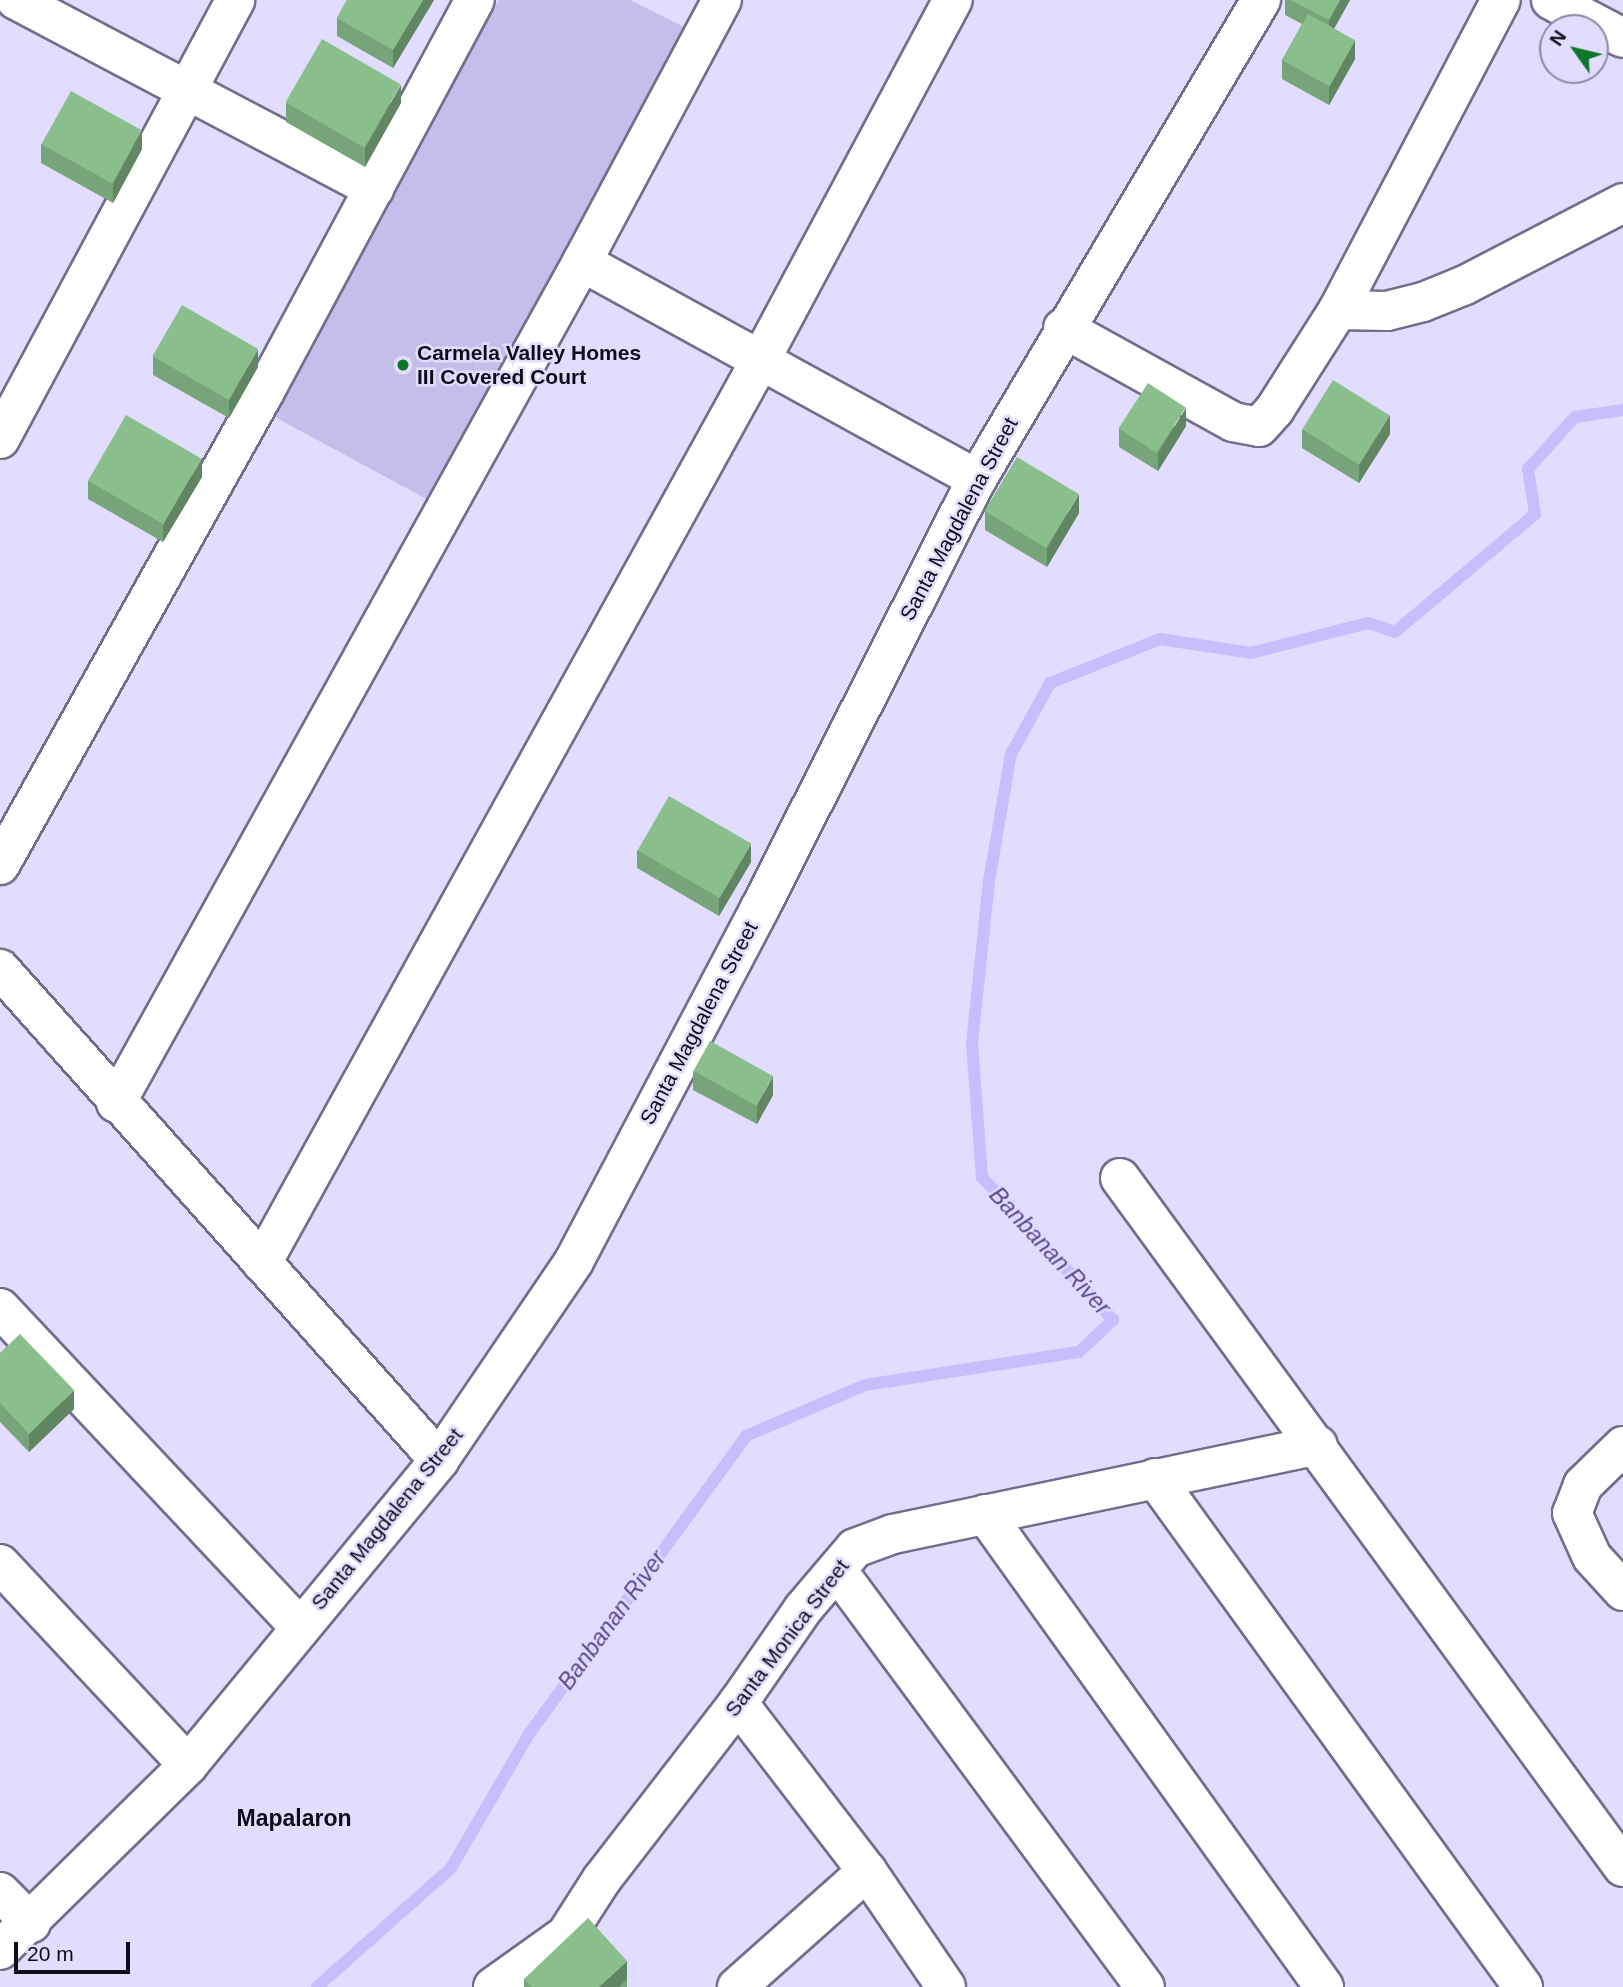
<!DOCTYPE html>
<style>
body{margin:0}
#map{position:relative;width:1623px;height:1987px;overflow:hidden;background:#e2dcff;font-family:Arial,sans-serif}
div>[style]{position:absolute}
.green>*{inset:0;background:#c6beea}
.stream>*{height:12px;margin:-6px;padding:0 6px;transform-origin:6px;border-radius:6px;background:#cabdfe}
.roads{filter:drop-shadow(2px 0 #736d8c) drop-shadow(-2px 0 #736d8c) drop-shadow(0 2px #736d8c) drop-shadow(0 -2px #736d8c)}
.street>*{height:38px;margin:-19px;padding:0 19px;transform-origin:19px;border-radius:19px;background:#fff}
.wall>*{inset:0;background:#77a479;transform-origin:0 0}
.shaded-wall>*{inset:0;background:#618663}
.building>*{inset:0;background:#8abf8d;transform-origin:0 0}
.dots>*{width:19px;height:19px;translate:-50% -50%;box-sizing:border-box;border:4px solid #e2dcff;border-radius:50%}
span{translate:-50% -50%;white-space:nowrap;text-align:center;line-height:1.15;-webkit-text-stroke:5px #e2dcff;paint-order:stroke}
.poi-label{font-size:21px;color:#0f0c17;font-weight:700}
.left{translate:0 -50%;text-align:left}
.street-label{font-size:21px;color:#0f0c17}
.water-label{font-size:23px;color:#594590;font-style:italic}
.neighbourhood-label{font-size:23px;color:#0f0c17;font-weight:700}
.north{position:absolute;left:1539px;top:14px;width:70px;height:70px;box-sizing:border-box;background:#e2dcff;border:2px solid #8e89a2;border-radius:50%;rotate:304deg;font-size:19px;font-weight:700;line-height:28px;text-align:center;color:#0f0c17}
.north::after{content:'';display:block;margin:auto;width:24px;height:32px;background:#0f772a;clip-path:polygon(50% 0,100% 100%,50% 72%,0 100%)}
.scale{position:absolute;left:14px;top:1942px;width:116px;height:32px;box-sizing:border-box;border:4px solid #0f0c17;border-top:0;padding-left:9px;font-size:21px;line-height:24px;white-space:nowrap;color:#0f0c17;-webkit-text-stroke:5px #e2dcff;paint-order:stroke}
</style>
<div id="map">
<div class="green">
<i style="clip-path:polygon(499px 0,630px 0,684px 27px,430px 501px,273px 416px)"></i>
</div>
<div class="stream">
<i style="left:317px;top:1987px;width:179px;rotate:-41.6deg"></i>
<i style="left:451px;top:1868px;width:155px;rotate:-59.8deg"></i>
<i style="left:529px;top:1734px;width:369px;rotate:-53.9deg"></i>
<i style="left:746px;top:1436px;width:129px;rotate:-23.2deg"></i>
<i style="left:865px;top:1385px;width:217px;rotate:-8.8deg"></i>
<i style="left:1079px;top:1352px;width:47px;rotate:-43.3deg"></i>
<i style="left:1113px;top:1320px;width:194px;rotate:-132.5deg"></i>
<i style="left:982px;top:1177px;width:134px;rotate:-94.3deg"></i>
<i style="left:972px;top:1043px;width:163px;rotate:-84deg"></i>
<i style="left:989px;top:881px;width:129px;rotate:-80.2deg"></i>
<i style="left:1011px;top:754px;width:81px;rotate:-61.2deg"></i>
<i style="left:1050px;top:683px;width:118px;rotate:-21.8deg"></i>
<i style="left:1160px;top:639px;width:92px;rotate:8.7deg"></i>
<i style="left:1251px;top:653px;width:121px;rotate:-14.4deg"></i>
<i style="left:1368px;top:623px;width:28px;rotate:18deg"></i>
<i style="left:1395px;top:632px;width:183px;rotate:-40.1deg"></i>
<i style="left:1535px;top:514px;width:46px;rotate:-98.8deg"></i>
<i style="left:1528px;top:469px;width:70px;rotate:-47.9deg"></i>
<i style="left:1575px;top:417px;width:49px;rotate:-8.3deg"></i>
</div>
<div class="roads">
<div class="street">
<i style="left:16px;top:0;width:405px;rotate:27.8deg"></i>
<i style="left:1551px;top:0;width:81px;rotate:27.8deg"></i>
<i style="left:582px;top:262px;width:451px;rotate:28.8deg"></i>
<i style="left:1338px;top:310px;width:49px;rotate:1.2deg"></i>
<i style="left:1387px;top:311px;width:37px;rotate:-14deg"></i>
<i style="left:1423px;top:302px;width:45px;rotate:-22deg"></i>
<i style="left:1465px;top:285px;width:178px;rotate:-27.4deg"></i>
<i style="left:1063px;top:328px;width:194px;rotate:28.9deg"></i>
<i style="left:1233px;top:422px;width:26px;rotate:11deg"></i>
<i style="left:1259px;top:427px;width:24px;rotate:-48deg"></i>
<i style="left:1275px;top:409px;width:117px;rotate:-57.5deg"></i>
<i style="left:1338px;top:310px;width:350px;rotate:-62.3deg"></i>
<i style="left:0;top:439px;width:498px;rotate:-61.8deg"></i>
<i style="left:0;top:865px;width:541px;rotate:-60.78deg"></i>
<i style="left:264px;top:393px;width:446px;rotate:-61.8deg"></i>
<i style="left:0;top:969px;width:659px;rotate:48.2deg"></i>
<i style="left:116px;top:1103px;width:961px;rotate:-61.01deg"></i>
<i style="left:582px;top:262px;width:297px;rotate:-61.9deg"></i>
<i style="left:1120px;top:1178px;width:853px;rotate:53.87deg"></i>
<i style="left:262px;top:1263px;width:1033px;rotate:-61.1deg"></i>
<i style="left:761px;top:359px;width:407px;rotate:-61.9deg"></i>
<i style="left:0;top:1308px;width:438px;rotate:46.8deg"></i>
<i style="left:1623px;top:1446px;width:56px;rotate:135.7deg"></i>
<i style="left:1583px;top:1485px;width:30px;rotate:111deg"></i>
<i style="left:1572px;top:1513px;width:48px;rotate:65.6deg"></i>
<i style="left:1592px;top:1557px;width:46px;rotate:47.6deg"></i>
<i style="left:1155px;top:1478px;width:628px;rotate:54.13deg"></i>
<i style="left:985px;top:1514px;width:582px;rotate:54.37deg"></i>
<i style="left:0;top:1564px;width:275px;rotate:46.9deg"></i>
<i style="left:837px;top:1570px;width:518px;rotate:53.55deg"></i>
<i style="left:738px;top:1703px;width:212px;rotate:52.5deg"></i>
<i style="left:867px;top:1871px;width:140px;rotate:55.7deg"></i>
<i style="left:0;top:1892px;width:44px;rotate:45deg"></i>
<i style="left:0;top:1950px;width:264px;rotate:-44.5deg"></i>
<i style="left:188px;top:1765px;width:395px;rotate:-50.5deg"></i>
<i style="left:439px;top:1460px;width:240px;rotate:-55.8deg"></i>
<i style="left:574px;top:1261px;width:401px;rotate:-62.2deg"></i>
<i style="left:761px;top:906px;width:479px;rotate:-63.2deg"></i>
<i style="left:977px;top:479px;width:557px;rotate:-59.34deg"></i>
<i style="left:493px;top:1987px;width:90px;rotate:-35.5deg"></i>
<i style="left:566px;top:1935px;width:67px;rotate:-57.3deg"></i>
<i style="left:602px;top:1879px;width:222px;rotate:-52.3deg"></i>
<i style="left:738px;top:1703px;width:114px;rotate:-55.3deg"></i>
<i style="left:803px;top:1609px;width:80px;rotate:-49.6deg"></i>
<i style="left:855px;top:1548px;width:40px;rotate:-20.2deg"></i>
<i style="left:893px;top:1534px;width:434px;rotate:-11.8deg"></i>
<i style="left:737px;top:1987px;width:174px;rotate:-41.7deg"></i>
</div>
</div>
<div class="wall">
<i style="clip-path:polygon(347px 0,434px 0,393px 68px,337px 36px,337px 18px)"></i>
<i style="clip-path:polygon(1285px 0,1350px 0,1334px 28px,1355px 59px,1329px 105px,1282px 79px,1282px 60px,1302px 24px,1285px 15px)"></i>
<i style="clip-path:polygon(286px 103px,401px 103px,365px 167px,286px 122px)"></i>
<i style="clip-path:polygon(41px 144px,142px 149px,113px 203px,41px 163px)"></i>
<i style="clip-path:polygon(153px 356px,258px 367px,229px 418px,153px 375px)"></i>
<i style="clip-path:polygon(1186px 426px,1158px 471px,1119px 447px,1119px 428px)"></i>
<i style="clip-path:polygon(1302px 429px,1390px 434px,1359px 483px,1302px 448px)"></i>
<i style="clip-path:polygon(202px 477px,163px 542px,88px 499px,88px 481px)"></i>
<i style="clip-path:polygon(985px 511px,1079px 513px,1047px 567px,985px 530px)"></i>
<i style="clip-path:polygon(637px 850px,751px 862px,719px 916px,637px 868px)"></i>
<i style="clip-path:polygon(693px 1071px,773px 1095px,757px 1124px,693px 1090px)"></i>
<i style="clip-path:polygon(0 1353px,74px 1409px,29px 1452px,0 1422px)"></i>
<i style="left:524px;top:1979px;width:103px;height:8px"></i>
</div>
<div class="shaded-wall">
<i style="clip-path:polygon(423px 0,434px 0,393px 68px,393px 50px)"></i>
<i style="clip-path:polygon(1340px 0,1350px 0,1329px 38px,1329px 20px)"></i>
<i style="clip-path:polygon(1355px 40px,1355px 59px,1329px 105px,1329px 86px)"></i>
<i style="clip-path:polygon(401px 85px,401px 103px,365px 167px,365px 148px)"></i>
<i style="clip-path:polygon(142px 130px,142px 149px,113px 203px,113px 184px)"></i>
<i style="clip-path:polygon(258px 349px,258px 367px,229px 418px,229px 400px)"></i>
<i style="clip-path:polygon(1186px 408px,1186px 426px,1158px 471px,1158px 453px)"></i>
<i style="clip-path:polygon(1390px 415px,1390px 434px,1359px 483px,1359px 465px)"></i>
<i style="clip-path:polygon(202px 458px,202px 477px,163px 542px,163px 524px)"></i>
<i style="clip-path:polygon(1079px 494px,1079px 513px,1047px 567px,1047px 548px)"></i>
<i style="clip-path:polygon(751px 844px,751px 862px,719px 916px,719px 898px)"></i>
<i style="clip-path:polygon(773px 1076px,773px 1095px,757px 1124px,757px 1106px)"></i>
<i style="clip-path:polygon(74px 1390px,74px 1409px,29px 1452px,29px 1434px)"></i>
<i style="clip-path:polygon(627px 1961px,627px 1979px,619px 1987px,599px 1987px)"></i>
</div>
<div class="building">
<i style="clip-path:polygon(347px 0,423px 0,393px 50px,337px 18px)"></i>
<i style="clip-path:polygon(1291px 0,1340px 0,1329px 20px)"></i>
<i style="left:1308px;top:14px;width:54px;height:53px;rotate:29deg"></i>
<i style="left:322px;top:39px;width:91px;height:73px;rotate:30deg"></i>
<i style="left:71px;top:91px;width:81px;height:61px;rotate:29deg"></i>
<i style="left:182px;top:305px;width:88px;height:59px;rotate:30deg"></i>
<i style="left:1333px;top:380px;width:67px;height:58px;rotate:32deg"></i>
<i style="left:1148px;top:383px;width:45px;height:54px;rotate:33deg"></i>
<i style="left:126px;top:415px;width:87px;height:76px;rotate:30deg"></i>
<i style="left:1017px;top:457px;width:72px;height:63px;rotate:31deg"></i>
<i style="left:669px;top:796px;width:95px;height:63px;rotate:30deg"></i>
<i style="left:710px;top:1041px;width:72px;height:34px;rotate:29deg"></i>
<i style="clip-path:polygon(20px 1334px,74px 1390px,29px 1434px,0 1403px,0 1353px)"></i>
<i style="clip-path:polygon(588px 1918px,627px 1961px,599px 1987px,532px 1987px,524px 1979px)"></i>
</div>
<div class="dots">
<i style="left:403px;top:365px;background:#0f772a"></i>
</div>
<div class="poi-label">
<span class="left" style="left:417px;top:365px">Carmela Valley Homes<br>III Covered Court</span>
</div>
<div class="street-label">
<span style="left:959px;top:519px;rotate:-62deg">Santa Magdalena Street</span>
<span style="left:699px;top:1023px;rotate:-62deg">Santa Magdalena Street</span>
<span style="left:387px;top:1519px;rotate:-51deg">Santa Magdalena Street</span>
<span style="left:787px;top:1638px;rotate:-53deg">Santa Monica Street</span>
</div>
<div class="water-label">
<span style="left:1050px;top:1251px;rotate:47deg">Banbanan River</span>
<span style="left:612px;top:1620px;rotate:-54deg">Banbanan River</span>
</div>
<div class="neighbourhood-label">
<span style="left:294px;top:1818px">Mapalaron</span>
</div>
<div class="north">N</div>
<div class="scale">20 m</div>
</div>
